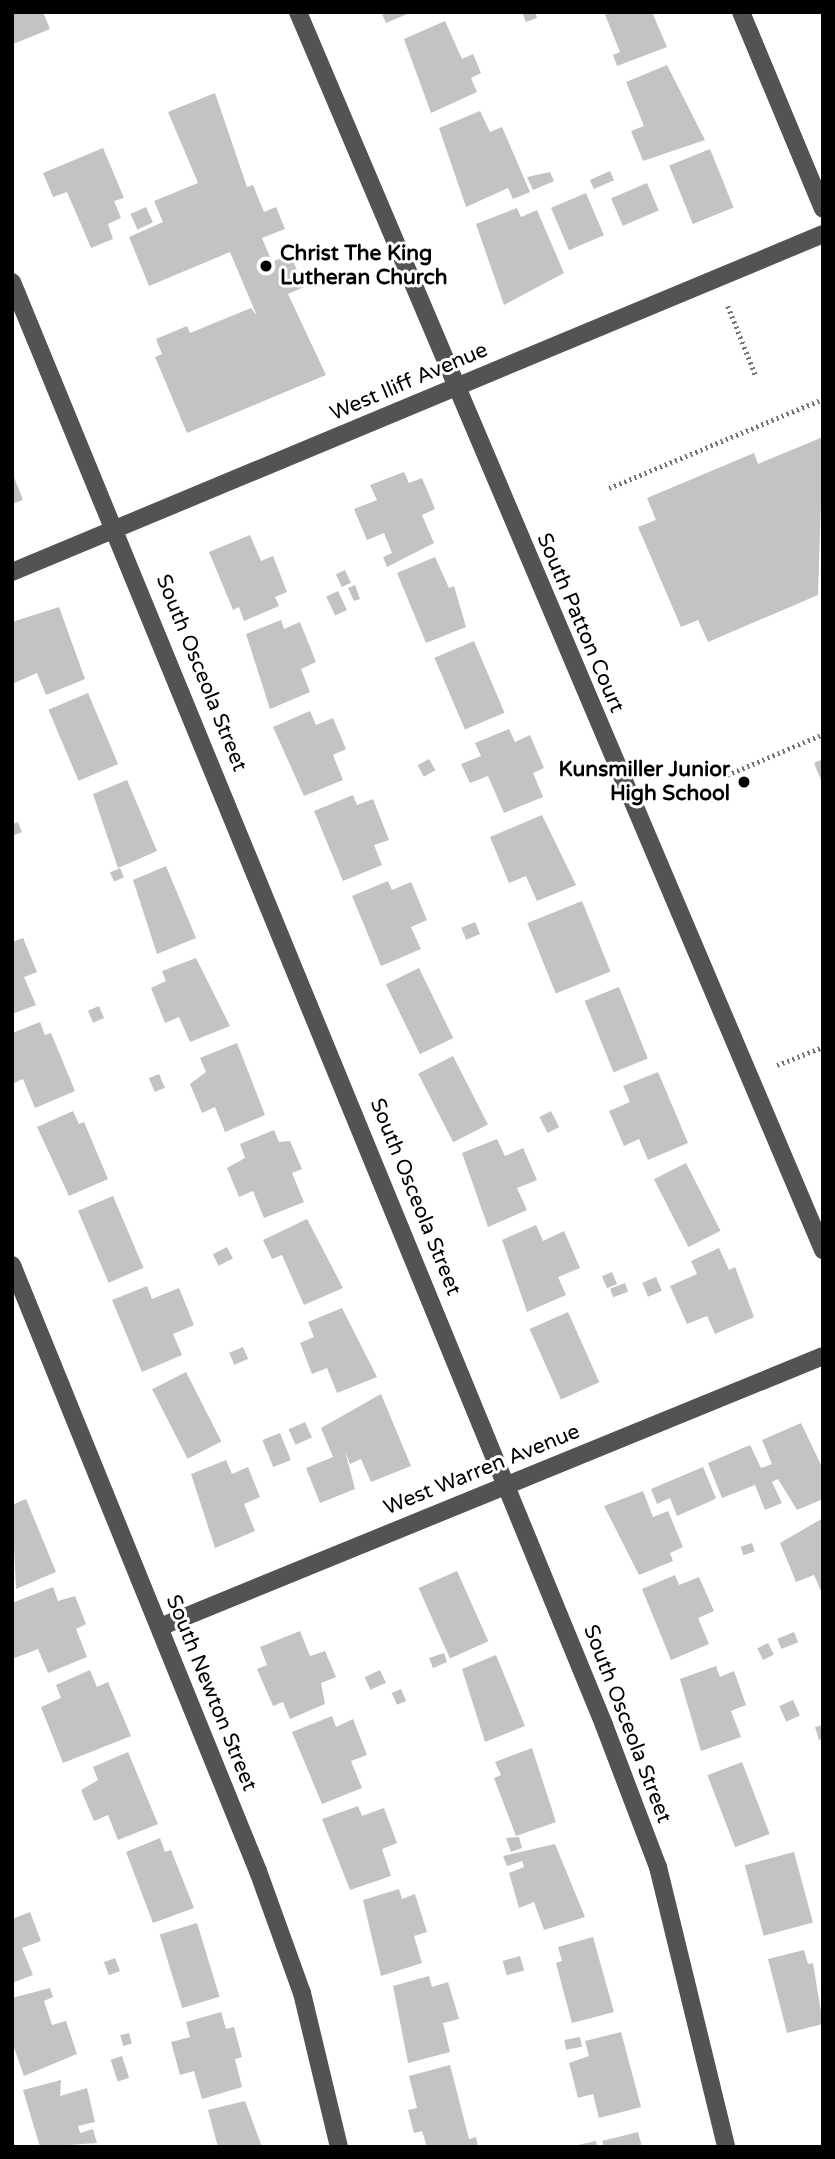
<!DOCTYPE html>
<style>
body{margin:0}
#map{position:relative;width:835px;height:2159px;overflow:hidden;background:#fff;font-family:"Varela Round",sans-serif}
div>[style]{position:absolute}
.building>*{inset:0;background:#c3c3c3;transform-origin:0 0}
.path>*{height:4.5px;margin-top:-2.25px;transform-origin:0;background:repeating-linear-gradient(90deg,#757575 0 2px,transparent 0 5.5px)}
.minor>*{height:18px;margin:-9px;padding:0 9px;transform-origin:9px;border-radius:9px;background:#535353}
.dots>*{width:19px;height:19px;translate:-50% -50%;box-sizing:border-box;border:4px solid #fff;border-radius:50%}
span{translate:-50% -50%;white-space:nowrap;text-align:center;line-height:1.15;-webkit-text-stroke:6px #fff;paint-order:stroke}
.poi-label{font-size:21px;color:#000;font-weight:700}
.left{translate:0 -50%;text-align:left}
.right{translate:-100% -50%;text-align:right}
.street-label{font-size:21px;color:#000}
.frame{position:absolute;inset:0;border:14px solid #000;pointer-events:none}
</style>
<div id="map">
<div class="building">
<i style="clip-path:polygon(12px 12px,43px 12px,50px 29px,13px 44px)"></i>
<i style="clip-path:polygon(381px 12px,412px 12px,386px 23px)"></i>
<i style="clip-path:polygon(522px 12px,535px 12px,537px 18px,526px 22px)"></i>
<i style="clip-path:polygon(604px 12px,652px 12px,667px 47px,617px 66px,613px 55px,620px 52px)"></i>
<i style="clip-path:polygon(445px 21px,462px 59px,473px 54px,481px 73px,471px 78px,477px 92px,431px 113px,404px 39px)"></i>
<i style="clip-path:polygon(667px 65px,705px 140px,643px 161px,631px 131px,644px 126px,626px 82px)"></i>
<i style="clip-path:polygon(215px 93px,247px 187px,253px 185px,264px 212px,276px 207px,285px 229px,262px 238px,272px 262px,290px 254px,304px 287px,288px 294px,326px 375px,187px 433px,155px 357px,162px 354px,156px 339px,187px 326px,190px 333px,251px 308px,257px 316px,230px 252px,149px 286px,129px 237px,163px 222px,154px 201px,198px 183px,168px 112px)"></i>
<i style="clip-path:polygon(480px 111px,490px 132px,502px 127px,530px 192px,513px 199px,508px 188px,466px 207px,439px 128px)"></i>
<i style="clip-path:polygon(103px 148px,124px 198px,114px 201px,121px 218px,108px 224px,113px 239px,91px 248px,67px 192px,53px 197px,43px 173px)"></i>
<i style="left:710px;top:149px;width:63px;height:44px;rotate:68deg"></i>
<i style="left:610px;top:171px;width:10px;height:22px;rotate:66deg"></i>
<i style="clip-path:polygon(550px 172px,554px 181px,533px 190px,527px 177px)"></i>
<i style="left:647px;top:183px;width:30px;height:39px;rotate:67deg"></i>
<i style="left:586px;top:193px;width:46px;height:38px;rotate:67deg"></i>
<i style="left:146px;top:207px;width:17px;height:17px;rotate:66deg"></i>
<i style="clip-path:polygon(517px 208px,521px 217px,537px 210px,564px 273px,504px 305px,476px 224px)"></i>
<i style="clip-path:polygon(823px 437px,818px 595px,708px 642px,698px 620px,681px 627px,638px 527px,656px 520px,647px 498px,754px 453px,758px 464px)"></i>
<i style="clip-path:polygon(12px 472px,23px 500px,12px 504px)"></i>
<i style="clip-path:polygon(404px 472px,409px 483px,422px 478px,435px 509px,422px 515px,434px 543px,387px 567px,383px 557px,392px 553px,384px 533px,367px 540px,354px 509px,377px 500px,370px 485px)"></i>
<i style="clip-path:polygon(250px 535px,261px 561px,273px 556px,287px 592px,275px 597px,279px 606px,244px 621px,239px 607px,233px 610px,209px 552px)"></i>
<i style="clip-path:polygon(435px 557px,449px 588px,454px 586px,466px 627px,426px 643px,397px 573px)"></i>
<i style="left:345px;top:570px;width:14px;height:10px;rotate:65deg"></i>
<i style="clip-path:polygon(355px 585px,360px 599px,354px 601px,348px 588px)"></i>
<i style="left:338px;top:591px;width:21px;height:13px;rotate:65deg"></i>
<i style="clip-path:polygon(59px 607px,85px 679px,46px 695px,37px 673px,12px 684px,12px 622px)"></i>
<i style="clip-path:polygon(281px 620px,284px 629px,300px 622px,316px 662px,301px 669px,310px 692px,270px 709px,246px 634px)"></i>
<i style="left:474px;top:641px;width:78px;height:43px;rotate:67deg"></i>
<i style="left:88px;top:693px;width:77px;height:43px;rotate:67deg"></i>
<i style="clip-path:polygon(310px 711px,316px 725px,333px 718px,346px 749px,333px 755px,343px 780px,304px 796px,273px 727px)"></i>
<i style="clip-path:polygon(509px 729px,515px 742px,530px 735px,544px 768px,533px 773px,543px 797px,504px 813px,488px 776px,470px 783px,461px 764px,481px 756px,475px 743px)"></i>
<i style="left:429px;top:759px;width:13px;height:13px;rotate:61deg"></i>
<i style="clip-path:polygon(823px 759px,823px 785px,814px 763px)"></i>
<i style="clip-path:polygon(127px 780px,157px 851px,118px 868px,93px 794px)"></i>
<i style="clip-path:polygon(353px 795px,357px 805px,373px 799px,389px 840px,374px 845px,382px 865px,343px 881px,314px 811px)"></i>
<i style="clip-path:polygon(542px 815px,576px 885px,537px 901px,526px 876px,509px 883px,490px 837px)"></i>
<i style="clip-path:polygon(18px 822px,22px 832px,12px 836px,12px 824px)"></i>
<i style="clip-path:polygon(166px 866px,196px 938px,157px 954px,133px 880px)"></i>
<i style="left:120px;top:868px;width:10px;height:11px;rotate:66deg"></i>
<i style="clip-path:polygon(388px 881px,392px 890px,411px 882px,427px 920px,411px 927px,421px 949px,381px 966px,352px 896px)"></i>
<i style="left:582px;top:901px;width:76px;height:59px;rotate:68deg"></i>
<i style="left:475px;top:922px;width:13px;height:15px;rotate:67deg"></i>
<i style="clip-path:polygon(23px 938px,37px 972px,24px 977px,36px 1005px,12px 1014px,12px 942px)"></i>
<i style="clip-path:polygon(196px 958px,230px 1026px,190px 1042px,179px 1017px,165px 1023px,151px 988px,166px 981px,162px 971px)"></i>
<i style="left:419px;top:968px;width:78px;height:37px;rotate:64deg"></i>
<i style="left:619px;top:987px;width:77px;height:37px;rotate:68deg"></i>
<i style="left:99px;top:1006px;width:13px;height:12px;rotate:67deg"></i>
<i style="clip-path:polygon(40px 1022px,45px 1035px,51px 1033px,75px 1091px,35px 1108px,23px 1079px,12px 1084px,12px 1033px)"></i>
<i style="clip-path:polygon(237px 1043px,265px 1115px,225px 1132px,215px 1107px,202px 1113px,190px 1084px,206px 1072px,200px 1058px)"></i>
<i style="left:453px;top:1056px;width:77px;height:39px;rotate:63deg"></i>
<i style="clip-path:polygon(658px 1072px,688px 1143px,648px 1160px,639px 1139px,624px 1146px,609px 1111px,630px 1102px,623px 1086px)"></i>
<i style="left:159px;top:1074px;width:15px;height:11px;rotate:67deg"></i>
<i style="clip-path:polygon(73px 1111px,79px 1124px,84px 1122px,108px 1179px,69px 1196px,37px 1127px)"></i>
<i style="left:551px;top:1111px;width:18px;height:13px;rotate:63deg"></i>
<i style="clip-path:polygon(274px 1130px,279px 1142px,290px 1141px,302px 1169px,292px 1173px,304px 1202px,264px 1218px,253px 1191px,239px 1197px,227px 1168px,245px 1158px,240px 1144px)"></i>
<i style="clip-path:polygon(497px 1139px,505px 1156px,523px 1148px,537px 1180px,517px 1188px,527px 1210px,488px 1227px,462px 1153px)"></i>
<i style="left:686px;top:1163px;width:76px;height:36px;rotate:63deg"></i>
<i style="left:113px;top:1196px;width:78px;height:38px;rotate:67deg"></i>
<i style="clip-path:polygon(307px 1219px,343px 1288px,304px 1305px,282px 1255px,272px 1259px,263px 1240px)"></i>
<i style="clip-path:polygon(536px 1225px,543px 1241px,564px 1231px,580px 1268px,558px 1277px,566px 1295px,527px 1312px,502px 1240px)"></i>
<i style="left:227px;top:1247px;width:13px;height:16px;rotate:63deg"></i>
<i style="clip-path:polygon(719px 1248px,729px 1270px,735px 1267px,754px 1317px,715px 1334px,707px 1316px,687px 1324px,670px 1286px,697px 1274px,691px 1261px)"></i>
<i style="left:612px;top:1272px;width:13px;height:11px;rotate:67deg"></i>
<i style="left:656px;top:1277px;width:15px;height:15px;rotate:67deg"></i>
<i style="left:625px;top:1283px;width:9px;height:16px;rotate:69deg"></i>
<i style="clip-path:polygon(147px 1286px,152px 1299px,179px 1288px,194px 1325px,173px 1334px,182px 1355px,142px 1372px,112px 1300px)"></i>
<i style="clip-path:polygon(342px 1308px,377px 1377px,337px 1393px,327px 1368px,312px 1374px,300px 1343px,314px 1337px,308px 1322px)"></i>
<i style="left:568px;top:1312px;width:77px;height:42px;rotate:66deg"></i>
<i style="left:243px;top:1347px;width:13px;height:15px;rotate:67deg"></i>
<i style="left:186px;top:1372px;width:78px;height:38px;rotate:63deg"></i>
<i style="clip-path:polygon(381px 1394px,411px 1466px,371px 1482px,361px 1459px,350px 1464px,345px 1451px,355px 1489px,320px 1503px,306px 1468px,333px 1457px,321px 1428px)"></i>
<i style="left:305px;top:1422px;width:17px;height:18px;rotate:66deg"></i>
<i style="clip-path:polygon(801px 1423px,823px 1469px,823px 1499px,797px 1510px,778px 1479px,772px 1482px,782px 1503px,765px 1510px,755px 1485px,722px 1498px,708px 1463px,750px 1445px,761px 1468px,772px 1464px,762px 1440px)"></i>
<i style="left:280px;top:1433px;width:29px;height:19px;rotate:68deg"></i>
<i style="clip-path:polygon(226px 1460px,232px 1474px,248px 1467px,260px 1497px,244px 1504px,255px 1531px,215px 1548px,191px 1474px)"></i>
<i style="clip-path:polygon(703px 1467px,716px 1498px,711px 1501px,677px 1516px,670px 1498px,657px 1504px,651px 1489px)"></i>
<i style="clip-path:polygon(643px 1491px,653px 1517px,668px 1511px,683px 1547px,670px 1553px,673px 1561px,639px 1575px,604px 1506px)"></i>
<i style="clip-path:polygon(26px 1499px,56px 1572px,16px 1589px,12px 1505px)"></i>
<i style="clip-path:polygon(823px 1518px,823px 1596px,814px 1575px,796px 1582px,780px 1543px)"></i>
<i style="left:752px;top:1543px;width:9px;height:12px;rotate:72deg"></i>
<i style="left:457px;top:1571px;width:77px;height:42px;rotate:66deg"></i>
<i style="clip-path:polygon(675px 1575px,679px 1585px,699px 1577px,714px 1611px,698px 1618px,709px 1644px,671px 1660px,642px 1589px)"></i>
<i style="clip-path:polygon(53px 1587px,58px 1601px,75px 1596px,86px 1624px,76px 1629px,87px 1657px,48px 1673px,38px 1649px,12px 1659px,12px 1603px)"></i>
<i style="clip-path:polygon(300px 1631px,310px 1656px,325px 1651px,336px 1677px,321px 1683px,325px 1704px,290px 1719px,283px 1702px,273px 1706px,257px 1669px,267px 1665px,260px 1647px)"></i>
<i style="left:794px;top:1632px;width:11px;height:18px;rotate:68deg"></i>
<i style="left:768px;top:1643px;width:13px;height:12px;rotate:63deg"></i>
<i style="clip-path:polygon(444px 1653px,447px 1662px,433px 1668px,429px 1658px)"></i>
<i style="clip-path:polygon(496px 1655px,525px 1726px,485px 1742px,462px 1669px)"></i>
<i style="clip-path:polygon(716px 1666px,720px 1677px,734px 1671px,746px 1705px,731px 1711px,741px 1737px,701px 1751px,680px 1679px)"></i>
<i style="clip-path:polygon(90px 1670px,97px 1687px,108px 1682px,131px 1736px,63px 1763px,41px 1707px,61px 1698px,56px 1685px)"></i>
<i style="left:380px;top:1670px;width:14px;height:17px;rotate:65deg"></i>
<i style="left:401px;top:1689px;width:13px;height:10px;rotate:67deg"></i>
<i style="left:793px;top:1700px;width:17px;height:15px;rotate:66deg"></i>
<i style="clip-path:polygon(332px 1716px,336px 1727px,353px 1719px,367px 1755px,351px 1761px,362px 1788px,322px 1804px,292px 1732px)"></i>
<i style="clip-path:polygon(823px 1725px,823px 1739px,819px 1740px,815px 1727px)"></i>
<i style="clip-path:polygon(532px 1748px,556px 1822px,516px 1836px,494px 1778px,501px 1775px,495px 1762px)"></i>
<i style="clip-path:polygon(128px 1752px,158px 1824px,118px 1840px,108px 1815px,94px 1821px,81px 1790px,98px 1780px,93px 1767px)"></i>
<i style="left:742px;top:1762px;width:77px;height:37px;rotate:69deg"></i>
<i style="clip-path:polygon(358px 1806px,362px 1816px,384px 1808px,397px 1843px,382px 1849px,391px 1876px,350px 1890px,322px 1819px)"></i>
<i style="clip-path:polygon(519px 1837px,522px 1848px,511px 1852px,506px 1838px)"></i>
<i style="clip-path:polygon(160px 1838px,165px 1852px,171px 1850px,194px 1908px,153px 1923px,126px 1852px)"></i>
<i style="clip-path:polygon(555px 1844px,585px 1917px,544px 1930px,534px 1902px,519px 1908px,509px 1873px,524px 1867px,522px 1861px,507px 1866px,503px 1856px)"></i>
<i style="left:794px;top:1852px;width:73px;height:51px;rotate:75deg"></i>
<i style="clip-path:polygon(399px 1889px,402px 1899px,415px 1894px,427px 1932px,414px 1936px,422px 1963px,381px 1976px,363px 1900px)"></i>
<i style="clip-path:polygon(30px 1912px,41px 1941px,22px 1948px,33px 1975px,12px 1983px,12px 1919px)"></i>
<i style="left:197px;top:1923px;width:77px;height:39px;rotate:73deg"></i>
<i style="clip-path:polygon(593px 1937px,614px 2012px,572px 2023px,556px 1963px,562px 1961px,558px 1947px)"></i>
<i style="clip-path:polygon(804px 1950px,808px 1964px,813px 1963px,823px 2024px,787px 2033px,768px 1959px)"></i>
<i style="left:520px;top:1956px;width:15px;height:18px;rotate:74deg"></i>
<i style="left:115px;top:1958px;width:14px;height:12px;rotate:69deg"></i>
<i style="clip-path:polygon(429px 1976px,432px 1987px,448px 1982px,459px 2019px,443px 2023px,450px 2052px,408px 2063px,393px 1986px)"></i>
<i style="clip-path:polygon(50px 1988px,53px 1997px,44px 2001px,52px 2025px,66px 2021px,77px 2054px,24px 2076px,12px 2042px,12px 1998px)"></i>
<i style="clip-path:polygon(221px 2012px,226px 2029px,234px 2027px,242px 2057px,235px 2059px,242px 2087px,202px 2099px,194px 2071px,180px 2075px,171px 2042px,190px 2037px,186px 2022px)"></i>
<i style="clip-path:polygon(621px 2032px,641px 2107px,599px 2118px,593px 2094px,578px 2098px,569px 2063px,589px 2056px,585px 2041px)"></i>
<i style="left:129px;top:2033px;width:11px;height:9px;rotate:75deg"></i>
<i style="left:580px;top:2037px;width:10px;height:16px;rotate:79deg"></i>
<i style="left:122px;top:2056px;width:23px;height:12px;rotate:72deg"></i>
<i style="clip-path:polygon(450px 2065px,469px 2139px,476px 2137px,478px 2147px,427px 2147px,422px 2131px,414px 2133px,408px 2110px,417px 2108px,409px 2076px)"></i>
<i style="clip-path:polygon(61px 2080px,60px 2096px,87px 2088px,95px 2122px,78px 2126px,80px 2133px,93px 2129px,97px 2143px,40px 2147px,23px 2090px)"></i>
<i style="clip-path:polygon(245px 2101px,262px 2147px,218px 2147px,208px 2110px)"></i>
<i style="clip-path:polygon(638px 2132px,642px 2147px,604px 2147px,602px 2141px)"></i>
<i style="clip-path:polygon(596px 2141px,597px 2147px,575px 2147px,574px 2146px)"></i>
</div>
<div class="path">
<i style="left:728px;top:306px;width:75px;rotate:68.2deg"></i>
<i style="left:609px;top:488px;width:232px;rotate:-22.6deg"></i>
<i style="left:727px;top:775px;width:104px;rotate:-23.1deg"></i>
<i style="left:777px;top:1065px;width:49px;rotate:-21.4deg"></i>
</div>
<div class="minor">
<i style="left:298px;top:12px;width:1345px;rotate:67.02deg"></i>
<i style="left:741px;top:12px;width:213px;rotate:67.4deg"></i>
<i style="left:12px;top:282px;width:1560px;rotate:67.69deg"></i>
<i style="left:604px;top:1725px;width:152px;rotate:69.2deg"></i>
<i style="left:658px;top:1867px;width:288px;rotate:76.3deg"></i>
<i style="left:12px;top:572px;width:879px;rotate:-22.62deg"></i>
<i style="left:12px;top:1265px;width:654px;rotate:67.91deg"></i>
<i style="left:258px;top:1871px;width:130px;rotate:70.2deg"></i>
<i style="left:302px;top:1993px;width:158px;rotate:76.5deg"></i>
<i style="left:160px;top:1627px;width:716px;rotate:-22.23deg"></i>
</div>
<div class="dots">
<i style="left:266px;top:266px;background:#000"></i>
<i style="left:744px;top:782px;background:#000"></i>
</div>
<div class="poi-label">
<span class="left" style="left:280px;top:266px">Christ The King<br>Lutheran Church</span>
<span class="right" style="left:730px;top:782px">Kunsmiller Junior<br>High School</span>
</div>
<div class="street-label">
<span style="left:409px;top:382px;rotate:-23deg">West Iliff Avenue</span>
<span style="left:580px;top:623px;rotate:67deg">South Patton Court</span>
<span style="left:201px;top:673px;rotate:68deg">South Osceola Street</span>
<span style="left:415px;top:1197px;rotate:68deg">South Osceola Street</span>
<span style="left:482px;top:1470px;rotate:-22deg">West Warren Avenue</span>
<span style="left:211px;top:1693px;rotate:68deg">South Newton Street</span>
<span style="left:627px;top:1724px;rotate:69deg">South Osceola Street</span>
</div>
<div class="frame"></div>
</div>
